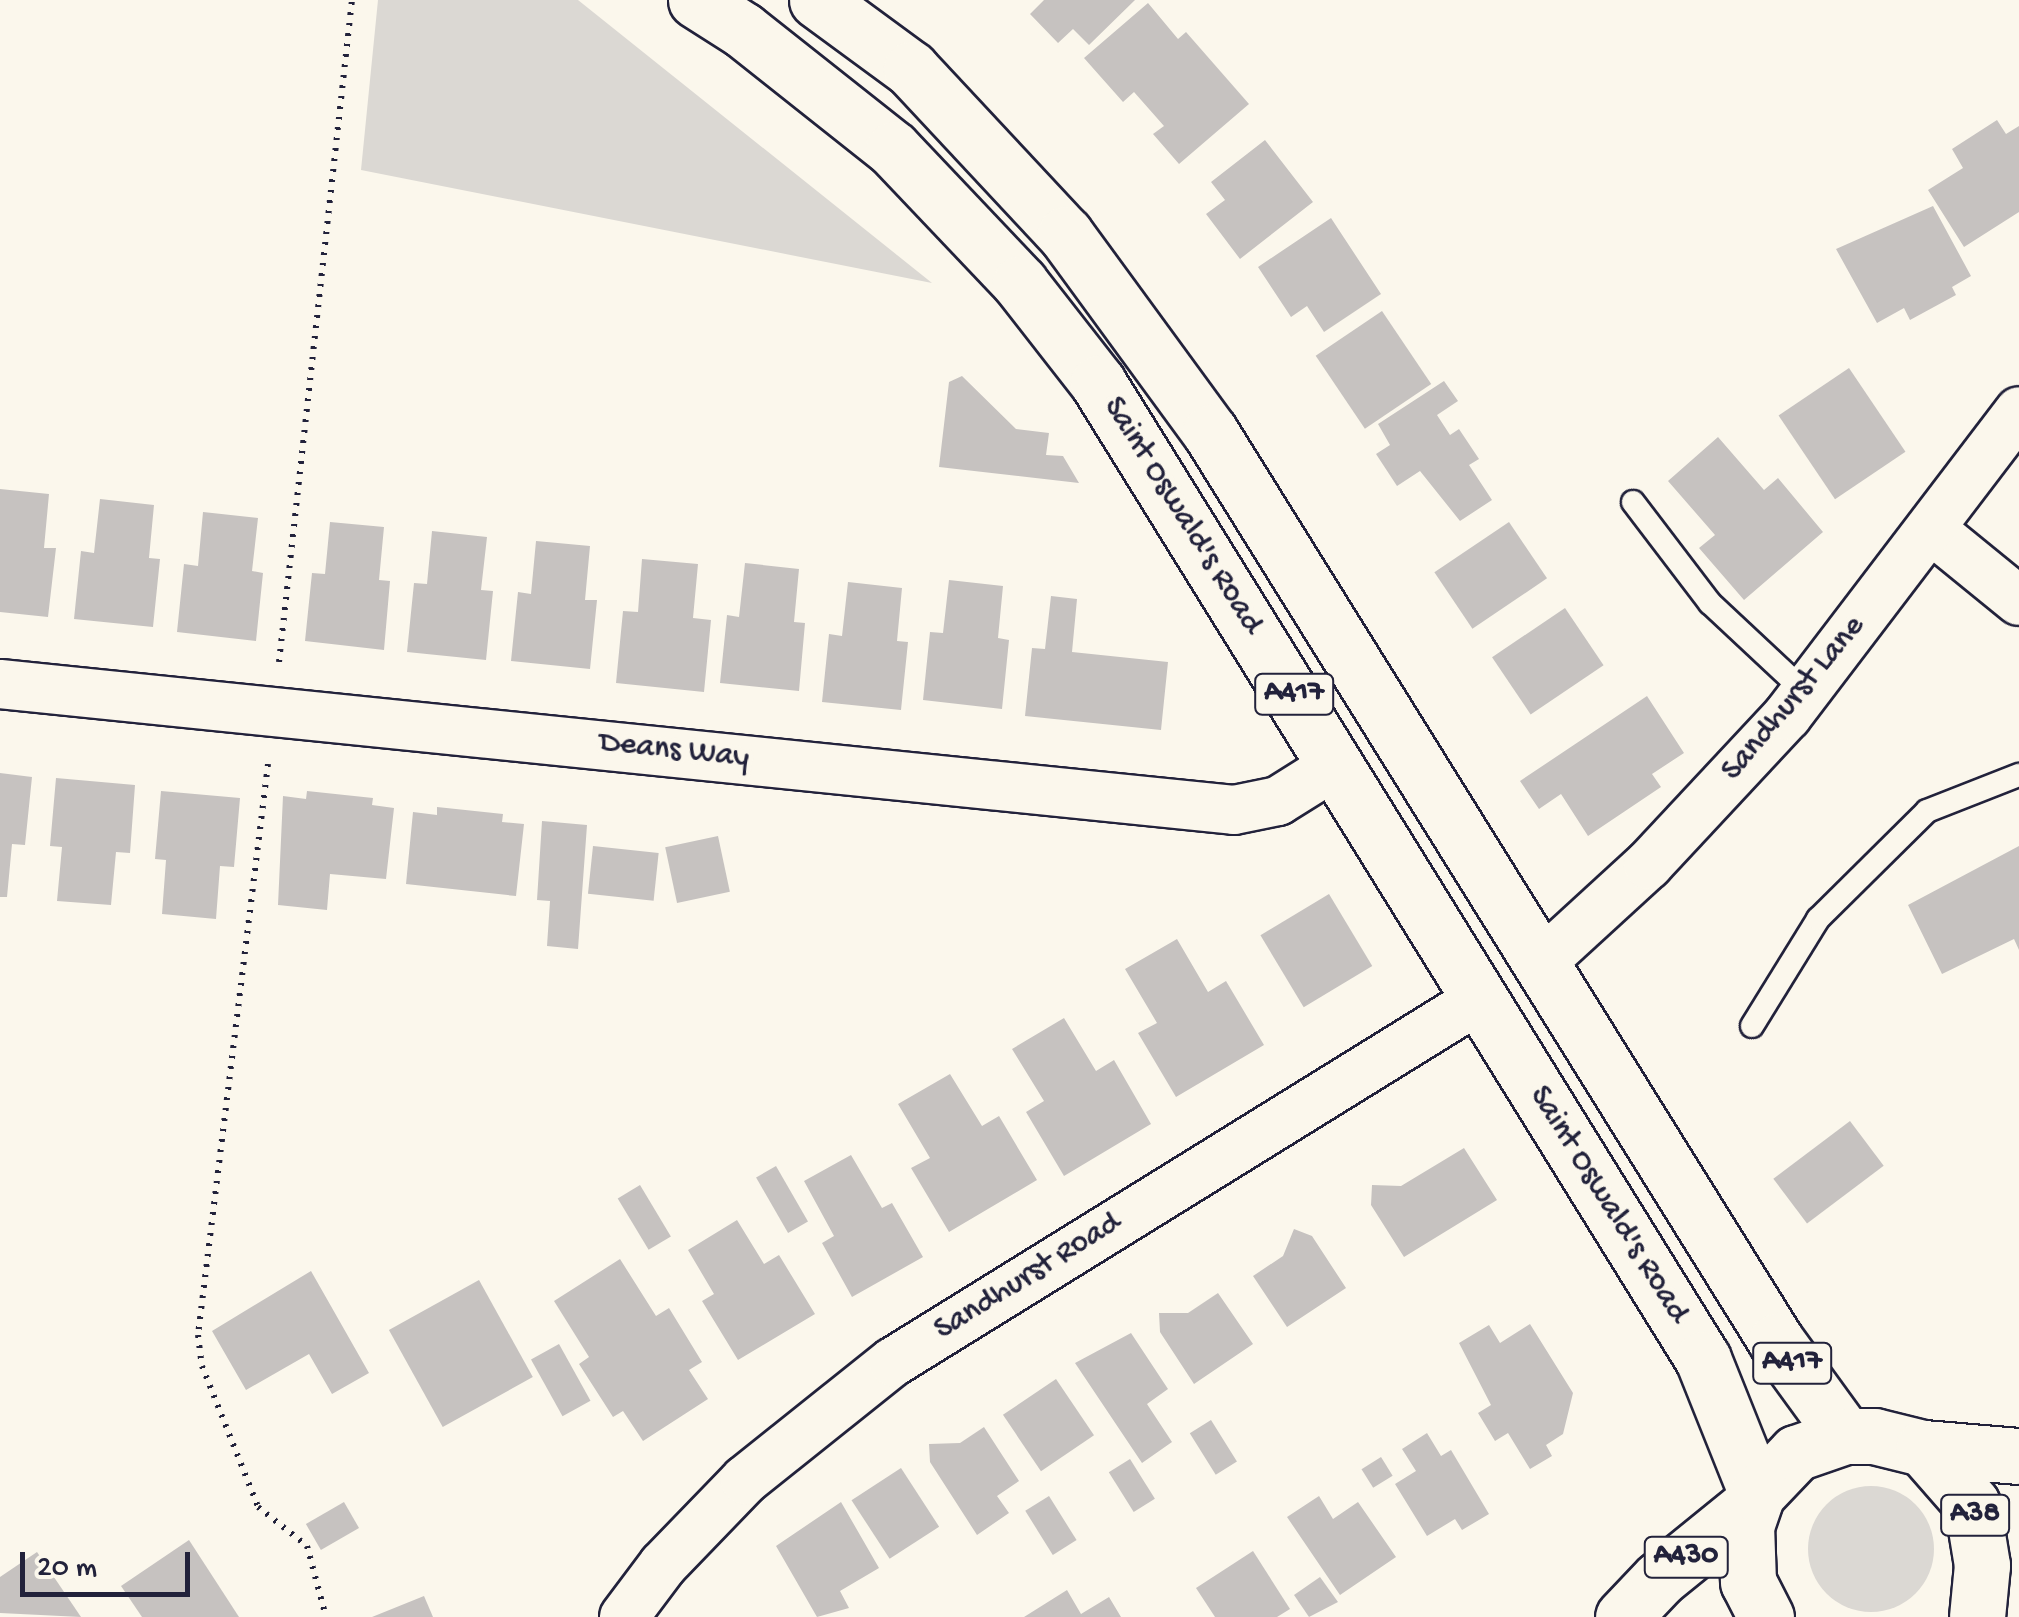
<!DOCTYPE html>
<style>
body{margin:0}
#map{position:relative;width:2019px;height:1617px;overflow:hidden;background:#fbf7ec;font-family:"Gochi Hand",sans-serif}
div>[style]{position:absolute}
.green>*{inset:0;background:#dbd8d3}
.round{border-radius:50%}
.building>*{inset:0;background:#c6c2c0;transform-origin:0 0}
.path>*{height:6px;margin-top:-3px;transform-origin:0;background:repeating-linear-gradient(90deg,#22223b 0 2.5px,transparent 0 10.5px)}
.roads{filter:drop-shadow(2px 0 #22223b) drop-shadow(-2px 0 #22223b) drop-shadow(0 2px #22223b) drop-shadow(0 -2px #22223b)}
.lane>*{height:22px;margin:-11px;padding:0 11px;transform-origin:11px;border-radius:11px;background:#fbf7ec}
.street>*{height:48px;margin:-24px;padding:0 24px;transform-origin:24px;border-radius:24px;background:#fbf7ec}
.primary>*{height:55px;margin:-27.5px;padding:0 27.5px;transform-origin:27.5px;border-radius:27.5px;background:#fbf7ec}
span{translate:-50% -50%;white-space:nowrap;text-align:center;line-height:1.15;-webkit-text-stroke:9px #fbf7ec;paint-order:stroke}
.shield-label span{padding:2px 8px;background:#fbf7ec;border:2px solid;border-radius:8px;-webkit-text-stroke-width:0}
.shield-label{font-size:30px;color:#22223b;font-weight:700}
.street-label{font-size:32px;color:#22223b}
.scale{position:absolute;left:20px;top:1552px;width:170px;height:45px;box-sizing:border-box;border:5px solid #22223b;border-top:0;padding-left:12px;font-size:30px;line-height:35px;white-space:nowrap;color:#22223b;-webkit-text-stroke:8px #fbf7ec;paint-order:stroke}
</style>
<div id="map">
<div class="green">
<i style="clip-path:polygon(378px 0,578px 0,932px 283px,361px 170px)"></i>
<i class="round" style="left:1808px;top:1486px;width:126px;height:126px"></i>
</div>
<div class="building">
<i style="clip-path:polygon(1044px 0,1135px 0,1089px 45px,1073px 29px,1058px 43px,1030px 14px)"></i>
<i style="clip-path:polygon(1148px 3px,1178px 39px,1186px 32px,1249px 104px,1179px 164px,1153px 134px,1164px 126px,1134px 92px,1123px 102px,1084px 58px)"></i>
<i style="clip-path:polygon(1997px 120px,2006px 134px,2019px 126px,2019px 212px,1964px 247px,1928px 190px,1963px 168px,1952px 149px)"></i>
<i style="clip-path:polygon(1265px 140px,1313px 202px,1240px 259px,1206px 214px,1225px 200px,1211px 182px)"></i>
<i style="clip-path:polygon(1933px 206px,1971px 276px,1952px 287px,1956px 295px,1910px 320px,1904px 308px,1877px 323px,1836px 249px)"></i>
<i style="clip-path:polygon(1331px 218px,1381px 294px,1324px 332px,1307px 306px,1291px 317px,1258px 267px)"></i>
<i style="left:1382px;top:311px;width:88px;height:80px;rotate:56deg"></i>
<i style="left:1849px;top:368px;width:101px;height:85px;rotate:56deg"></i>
<i style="clip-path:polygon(962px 376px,1016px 429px,1049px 433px,1046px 455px,1063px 456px,1079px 483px,939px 467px,949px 382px)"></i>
<i style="clip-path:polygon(1444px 381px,1458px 401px,1437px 415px,1450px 435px,1459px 429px,1479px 459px,1469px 465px,1492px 500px,1460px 521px,1420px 471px,1397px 486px,1376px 454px,1390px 445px,1378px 424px)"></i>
<i style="clip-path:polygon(1718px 437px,1764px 490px,1778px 478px,1823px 532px,1744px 600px,1699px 548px,1715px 535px,1668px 481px)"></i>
<i style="clip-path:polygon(0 489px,49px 494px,44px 548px,56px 548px,48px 617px,0 612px)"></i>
<i style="clip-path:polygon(100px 499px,154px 505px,149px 558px,160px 559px,153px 627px,74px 619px,81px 551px,94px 553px)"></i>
<i style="clip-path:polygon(203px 512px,258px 518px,252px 571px,263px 573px,256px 641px,177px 632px,184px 564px,198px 566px)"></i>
<i style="clip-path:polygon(330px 522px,384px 527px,379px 580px,390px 581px,384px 650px,305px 641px,312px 573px,325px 574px)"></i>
<i style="left:1509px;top:522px;width:68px;height:90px;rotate:56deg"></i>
<i style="clip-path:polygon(432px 531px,487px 537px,481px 590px,493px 591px,486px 660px,407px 652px,414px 583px,427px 584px)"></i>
<i style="clip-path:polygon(536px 541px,590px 546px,585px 600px,597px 600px,590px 669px,511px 661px,518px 592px,531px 594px)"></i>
<i style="clip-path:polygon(642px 559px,698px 564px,693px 618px,711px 620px,704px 692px,616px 683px,623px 611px,638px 612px)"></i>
<i style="clip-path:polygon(745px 563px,799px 569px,794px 622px,805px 623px,799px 691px,720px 683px,727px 615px,739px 617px)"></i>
<i style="clip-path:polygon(949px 580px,1003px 586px,998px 638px,1009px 640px,1002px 709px,923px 700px,930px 632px,943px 633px)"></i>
<i style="clip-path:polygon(848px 582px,902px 588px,897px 641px,908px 642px,901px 710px,822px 702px,829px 634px,842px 636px)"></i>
<i style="clip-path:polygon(1051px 596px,1077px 599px,1072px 652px,1168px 662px,1161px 730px,1025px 716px,1032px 648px,1045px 649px)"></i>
<i style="left:1565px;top:608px;width:69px;height:88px;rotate:56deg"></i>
<i style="clip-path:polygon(1647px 696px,1684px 753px,1652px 774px,1661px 787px,1588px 836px,1561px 794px,1539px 809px,1520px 781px)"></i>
<i style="clip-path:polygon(0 773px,32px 777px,25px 845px,12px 844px,7px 897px,0 897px)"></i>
<i style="clip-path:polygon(56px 778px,135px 785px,130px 853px,116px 852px,111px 905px,57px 901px,62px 847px,50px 846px)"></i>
<i style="clip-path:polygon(161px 791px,240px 798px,234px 867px,220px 866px,216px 919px,162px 914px,166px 860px,155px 859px)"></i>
<i style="clip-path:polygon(307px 791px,373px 798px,372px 805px,394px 808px,386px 879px,330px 874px,327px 910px,278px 905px,283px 796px,306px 799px)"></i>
<i style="clip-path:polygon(437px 807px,503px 814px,502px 822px,524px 824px,516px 896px,406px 884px,413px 812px,437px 815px)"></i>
<i style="clip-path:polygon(542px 821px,587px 825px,578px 949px,547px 946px,550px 901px,537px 900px)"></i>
<i style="left:718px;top:836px;width:57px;height:54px;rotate:78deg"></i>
<i style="left:593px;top:846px;width:66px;height:48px;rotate:6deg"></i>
<i style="clip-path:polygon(2019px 846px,2019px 950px,2014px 939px,1942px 974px,1908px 905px)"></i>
<i style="left:1329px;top:894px;width:84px;height:80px;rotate:59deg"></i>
<i style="clip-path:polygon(1177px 939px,1208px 992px,1226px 981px,1264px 1045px,1176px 1097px,1138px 1033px,1157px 1023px,1125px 969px)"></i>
<i style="clip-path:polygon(1064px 1018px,1096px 1071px,1114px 1060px,1151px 1124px,1064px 1176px,1026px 1112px,1044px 1101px,1012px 1049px)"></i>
<i style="clip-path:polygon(950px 1074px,982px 1126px,999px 1116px,1037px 1180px,949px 1232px,911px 1168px,930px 1158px,898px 1104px)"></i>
<i style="left:1850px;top:1121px;width:56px;height:96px;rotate:53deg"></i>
<i style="clip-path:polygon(1464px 1148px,1497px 1200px,1404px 1257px,1371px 1205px,1372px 1185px,1401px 1186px)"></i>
<i style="clip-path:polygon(851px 1155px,882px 1208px,892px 1203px,923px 1257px,852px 1297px,822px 1243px,834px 1236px,804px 1181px)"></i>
<i style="left:776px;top:1166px;width:64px;height:23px;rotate:60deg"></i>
<i style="left:640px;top:1185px;width:60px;height:26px;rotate:59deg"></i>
<i style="clip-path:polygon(737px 1220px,764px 1264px,779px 1255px,815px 1314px,738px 1360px,702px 1301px,714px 1294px,688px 1250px)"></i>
<i style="clip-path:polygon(1294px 1229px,1312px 1236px,1346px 1288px,1287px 1327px,1253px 1276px,1283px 1256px)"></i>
<i style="clip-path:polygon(620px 1259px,656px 1316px,669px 1308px,702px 1362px,689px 1370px,708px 1399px,643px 1441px,623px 1411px,613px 1417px,579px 1364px,589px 1357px,554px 1301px)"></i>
<i style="clip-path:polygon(311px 1271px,369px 1373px,332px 1394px,309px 1354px,246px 1390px,212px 1331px)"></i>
<i style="left:479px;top:1280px;width:111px;height:103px;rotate:61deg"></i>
<i style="clip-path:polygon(1218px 1293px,1253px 1344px,1194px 1384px,1160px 1332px,1159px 1313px,1188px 1313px)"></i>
<i style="clip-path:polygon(1530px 1324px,1573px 1393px,1563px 1434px,1546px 1445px,1552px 1456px,1530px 1469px,1508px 1433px,1495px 1441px,1478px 1413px,1491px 1405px,1459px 1343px,1489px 1325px,1500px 1343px)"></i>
<i style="clip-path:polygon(1131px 1333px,1168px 1389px,1147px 1404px,1172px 1442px,1142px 1463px,1075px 1363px)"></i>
<i style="left:559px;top:1344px;width:65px;height:32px;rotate:61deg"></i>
<i style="left:1056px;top:1379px;width:68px;height:64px;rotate:56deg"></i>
<i style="left:1211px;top:1420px;width:49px;height:25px;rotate:58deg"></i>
<i style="clip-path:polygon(984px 1427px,1019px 1481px,997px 1496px,1009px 1513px,977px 1535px,930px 1462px,929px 1444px,960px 1443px)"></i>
<i style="clip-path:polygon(1427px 1433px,1441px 1456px,1451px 1450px,1489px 1514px,1462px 1530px,1455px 1519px,1427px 1536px,1395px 1484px,1416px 1471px,1402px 1449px)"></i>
<i style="left:1381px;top:1457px;width:22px;height:23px;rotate:58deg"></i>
<i style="left:1130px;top:1459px;width:47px;height:25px;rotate:58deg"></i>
<i style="left:901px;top:1468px;width:70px;height:59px;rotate:57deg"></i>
<i style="left:1049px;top:1496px;width:52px;height:28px;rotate:58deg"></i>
<i style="clip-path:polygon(1319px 1496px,1333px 1519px,1358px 1502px,1396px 1557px,1340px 1595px,1287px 1517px)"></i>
<i style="left:344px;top:1502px;width:30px;height:44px;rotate:60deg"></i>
<i style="clip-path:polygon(841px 1502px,879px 1568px,840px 1591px,849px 1608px,817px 1617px,776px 1546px)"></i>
<i style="clip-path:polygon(189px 1540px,239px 1617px,142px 1617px,121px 1586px)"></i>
<i style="clip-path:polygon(1253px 1551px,1290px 1609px,1277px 1617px,1215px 1617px,1196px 1588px)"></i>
<i style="clip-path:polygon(37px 1552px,81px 1617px,0 1613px,0 1577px)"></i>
<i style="clip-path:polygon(1320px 1577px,1338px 1602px,1309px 1617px,1294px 1595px)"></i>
<i style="clip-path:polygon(1067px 1590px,1081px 1614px,1109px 1597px,1121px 1617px,1024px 1617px)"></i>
<i style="clip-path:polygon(424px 1596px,433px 1617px,372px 1617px)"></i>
</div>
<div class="path">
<i style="left:279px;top:662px;width:666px;rotate:-83.71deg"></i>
<i style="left:268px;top:764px;width:575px;rotate:96.99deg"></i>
<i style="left:198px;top:1335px;width:31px;rotate:83deg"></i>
<i style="left:202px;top:1366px;width:152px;rotate:68.3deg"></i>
<i style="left:258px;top:1507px;width:63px;rotate:38.5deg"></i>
<i style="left:307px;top:1546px;width:73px;rotate:75deg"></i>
</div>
<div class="roads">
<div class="lane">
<i style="left:1633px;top:502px;width:127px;rotate:52.7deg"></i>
<i style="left:1710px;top:603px;width:130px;rotate:43.1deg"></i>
<i style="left:1752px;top:1026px;width:126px;rotate:-58.3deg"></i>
<i style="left:1818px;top:919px;width:153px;rotate:-44.7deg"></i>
<i style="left:1927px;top:811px;width:99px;rotate:-21.4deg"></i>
</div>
<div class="street">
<i style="left:1932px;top:530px;width:112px;rotate:39.2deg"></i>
<i style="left:0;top:684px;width:1240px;rotate:5.83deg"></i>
<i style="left:1234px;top:810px;width:45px;rotate:-11.6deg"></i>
<i style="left:1278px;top:801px;width:70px;rotate:-32.1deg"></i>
<i style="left:1542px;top:962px;width:144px;rotate:-42.5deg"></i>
<i style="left:1648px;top:865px;width:204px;rotate:-47deg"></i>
<i style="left:1787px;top:716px;width:383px;rotate:-52.7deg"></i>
<i style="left:624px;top:1617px;width:65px;rotate:-53.1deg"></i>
<i style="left:663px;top:1565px;width:118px;rotate:-46deg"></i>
<i style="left:745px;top:1480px;width:189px;rotate:-38.6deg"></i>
<i style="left:893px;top:1362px;width:692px;rotate:-31.76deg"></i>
</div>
<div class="primary">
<i style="left:696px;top:0;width:56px;rotate:32.6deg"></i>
<i style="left:743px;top:30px;width:191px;rotate:38.4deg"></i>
<i style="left:893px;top:149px;width:185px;rotate:46.5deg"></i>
<i style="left:1020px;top:283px;width:127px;rotate:52deg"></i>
<i style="left:1098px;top:383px;width:1148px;rotate:58.21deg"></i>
<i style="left:1703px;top:1359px;width:145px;rotate:68.2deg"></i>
<i style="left:817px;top:0;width:117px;rotate:36.3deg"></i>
<i style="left:911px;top:69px;width:226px;rotate:47deg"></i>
<i style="left:1065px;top:234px;width:245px;rotate:53.8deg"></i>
<i style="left:1210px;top:432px;width:1071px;rotate:58.09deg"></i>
<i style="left:1776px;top:1341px;width:117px;rotate:54deg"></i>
<i style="left:1923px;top:1448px;width:74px;rotate:48.8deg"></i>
<i style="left:1972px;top:1504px;width:62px;rotate:80.7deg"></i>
<i style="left:1982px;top:1565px;width:52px;rotate:95.5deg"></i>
<i style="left:1623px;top:1617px;width:52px;rotate:-46.5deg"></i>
<i style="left:1659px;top:1579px;width:122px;rotate:-39deg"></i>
<i style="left:1766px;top:1617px;width:39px;rotate:-117deg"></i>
<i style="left:1748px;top:1582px;width:56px;rotate:-92deg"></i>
<i style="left:1746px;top:1526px;width:34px;rotate:-71deg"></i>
<i style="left:1757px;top:1494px;width:57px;rotate:-46.4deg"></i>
<i style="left:1796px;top:1453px;width:52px;rotate:-19.1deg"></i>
<i style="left:1845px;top:1436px;width:29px"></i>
<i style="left:1874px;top:1436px;width:50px;rotate:13.8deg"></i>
<i style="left:1923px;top:1448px;width:96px;rotate:4.8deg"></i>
</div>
</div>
<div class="shield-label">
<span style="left:1294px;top:694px">A417</span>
<span style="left:1792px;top:1363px">A417</span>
<span style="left:1975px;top:1515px">A38</span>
<span style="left:1686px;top:1557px">A430</span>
</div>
<div class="street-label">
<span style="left:1182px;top:516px;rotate:58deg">Saint Oswald's Road</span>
<span style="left:1794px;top:699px;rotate:-50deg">Sandhurst Lane</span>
<span style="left:674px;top:751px;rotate:6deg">Deans Way</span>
<span style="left:1608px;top:1205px;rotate:58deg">Saint Oswald's Road</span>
<span style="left:1028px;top:1277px;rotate:-32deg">Sandhurst Road</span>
</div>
<div class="scale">20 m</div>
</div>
